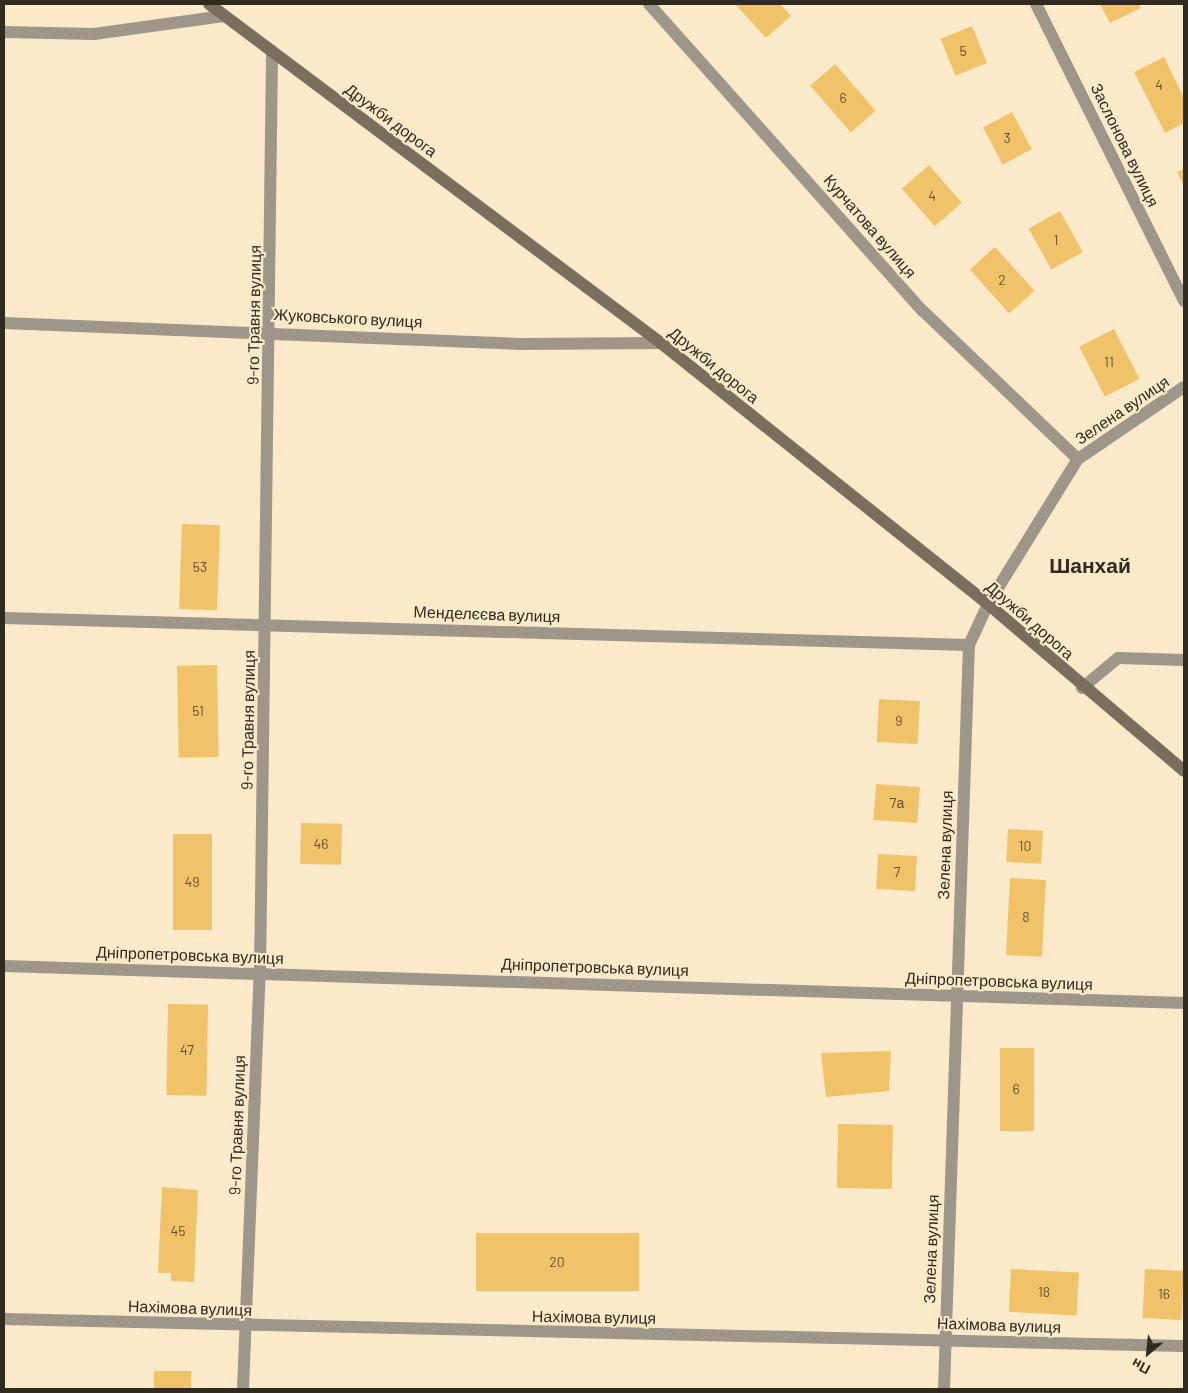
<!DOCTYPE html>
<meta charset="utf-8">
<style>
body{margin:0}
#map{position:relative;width:1188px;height:1393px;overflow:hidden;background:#fbeaca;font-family:Barlow,sans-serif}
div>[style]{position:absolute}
.building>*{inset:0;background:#f0c36b;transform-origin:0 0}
.street>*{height:12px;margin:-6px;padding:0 6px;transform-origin:6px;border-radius:6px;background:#9e9689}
.secondary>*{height:12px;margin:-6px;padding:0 6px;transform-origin:6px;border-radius:6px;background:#786e5b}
span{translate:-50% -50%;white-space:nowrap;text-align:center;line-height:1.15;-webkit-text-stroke:4px #fbeaca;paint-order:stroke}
.number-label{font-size:14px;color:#615031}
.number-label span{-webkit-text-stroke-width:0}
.street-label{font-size:16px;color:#312a1e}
.district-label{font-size:21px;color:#312a1e;font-weight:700}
.frame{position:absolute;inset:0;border:5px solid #312a1e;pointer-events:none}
.north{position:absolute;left:1123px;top:1328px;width:50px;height:50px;-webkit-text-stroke:4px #fbeaca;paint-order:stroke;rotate:208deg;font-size:14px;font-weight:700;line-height:20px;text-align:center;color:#312a1e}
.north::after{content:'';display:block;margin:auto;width:18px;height:22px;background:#312a1e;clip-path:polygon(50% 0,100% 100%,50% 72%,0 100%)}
</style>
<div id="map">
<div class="building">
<i style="clip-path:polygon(735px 4px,780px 4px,791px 16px,766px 38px)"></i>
<i style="clip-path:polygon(1100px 4px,1139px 4px,1141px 8px,1110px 23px)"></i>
<i style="left:972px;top:26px;width:40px;height:34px;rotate:68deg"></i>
<i style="clip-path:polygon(1164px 57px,1184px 98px,1184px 123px,1165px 133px,1134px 72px)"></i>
<i style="left:835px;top:64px;width:62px;height:33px;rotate:49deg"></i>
<i style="left:1012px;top:112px;width:42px;height:33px;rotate:62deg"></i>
<i style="left:929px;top:165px;width:50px;height:36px;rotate:49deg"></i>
<i style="clip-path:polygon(1184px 169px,1184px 186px,1177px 172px)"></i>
<i style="left:1060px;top:211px;width:47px;height:36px;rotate:61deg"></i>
<i style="left:995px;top:247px;width:59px;height:34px;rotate:48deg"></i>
<i style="left:1114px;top:329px;width:56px;height:39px;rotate:63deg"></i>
<i style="left:182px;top:524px;width:38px;height:85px;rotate:2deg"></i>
<i style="left:217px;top:665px;width:92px;height:40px;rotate:89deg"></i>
<i style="left:879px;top:699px;width:41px;height:43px;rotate:3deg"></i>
<i style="left:876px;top:784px;width:44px;height:36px;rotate:4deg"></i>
<i style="left:301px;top:823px;width:41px;height:41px;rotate:1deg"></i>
<i style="left:1008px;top:829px;width:35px;height:33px;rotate:3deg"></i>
<i style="left:173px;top:834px;width:39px;height:96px"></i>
<i style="left:878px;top:854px;width:39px;height:35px;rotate:3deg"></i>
<i style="left:1010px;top:878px;width:36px;height:77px;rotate:3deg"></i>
<i style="left:168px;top:1004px;width:40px;height:91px;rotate:1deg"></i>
<i style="left:1000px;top:1048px;width:34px;height:83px"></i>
<i style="clip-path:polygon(891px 1051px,889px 1091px,826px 1097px,821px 1053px)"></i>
<i style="left:838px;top:1124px;width:55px;height:64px;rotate:1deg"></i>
<i style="clip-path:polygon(162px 1187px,198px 1190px,194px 1282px,171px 1281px,171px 1273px,158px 1273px)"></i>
<i style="left:476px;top:1233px;width:163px;height:58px"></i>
<i style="left:1011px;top:1269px;width:68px;height:43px;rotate:3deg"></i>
<i style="left:1145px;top:1269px;width:39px;height:49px;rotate:3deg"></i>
<i style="left:154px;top:1371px;width:37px;height:18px"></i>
</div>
<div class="street">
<i style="left:649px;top:4px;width:411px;rotate:48.3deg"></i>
<i style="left:923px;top:311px;width:214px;rotate:43.7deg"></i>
<i style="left:1036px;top:4px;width:332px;rotate:63.5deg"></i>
<i style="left:4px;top:32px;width:90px;rotate:1.3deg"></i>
<i style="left:94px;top:34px;width:131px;rotate:-7.9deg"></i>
<i style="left:4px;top:323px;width:517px;rotate:2.33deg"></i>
<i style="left:521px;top:344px;width:140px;rotate:-0.4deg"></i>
<i style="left:4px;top:618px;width:965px;rotate:1.6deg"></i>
<i style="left:1082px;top:688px;width:47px;rotate:-39.8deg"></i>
<i style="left:1118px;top:658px;width:66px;rotate:1.7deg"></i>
<i style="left:4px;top:966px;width:1181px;rotate:1.8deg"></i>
<i style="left:4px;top:1319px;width:1180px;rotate:1.31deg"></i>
<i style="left:243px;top:1389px;width:416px;rotate:-87.7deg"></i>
<i style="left:260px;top:973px;width:922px;rotate:-89.25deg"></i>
<i style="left:944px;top:1389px;width:744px;rotate:-88.08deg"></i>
<i style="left:969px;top:645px;width:45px;rotate:-65.1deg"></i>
<i style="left:988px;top:604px;width:171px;rotate:-58.2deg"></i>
<i style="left:1078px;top:459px;width:128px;rotate:-34.2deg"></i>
</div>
<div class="secondary">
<i style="left:209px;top:4px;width:565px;rotate:36.87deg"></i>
<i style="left:661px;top:343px;width:418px;rotate:38.6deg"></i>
<i style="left:988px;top:604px;width:257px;rotate:40.4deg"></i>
</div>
<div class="number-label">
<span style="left:963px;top:51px">5</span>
<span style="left:1159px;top:85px">4</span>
<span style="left:843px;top:98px">6</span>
<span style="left:1007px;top:138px">3</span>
<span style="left:932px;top:196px">4</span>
<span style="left:1056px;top:240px">1</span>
<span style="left:1002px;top:280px">2</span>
<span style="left:1109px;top:362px">11</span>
<span style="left:200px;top:567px">53</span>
<span style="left:198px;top:711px">51</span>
<span style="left:899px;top:721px">9</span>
<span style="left:897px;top:803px">7а</span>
<span style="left:321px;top:844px">46</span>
<span style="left:1025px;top:846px">10</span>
<span style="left:897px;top:872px">7</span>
<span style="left:192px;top:882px">49</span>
<span style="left:1026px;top:917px">8</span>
<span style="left:187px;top:1050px">47</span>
<span style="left:1016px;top:1089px">6</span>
<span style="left:178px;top:1231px">45</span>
<span style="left:557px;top:1262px">20</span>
<span style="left:1044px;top:1292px">18</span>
<span style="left:1164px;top:1294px">16</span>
</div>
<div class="street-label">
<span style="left:391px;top:120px;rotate:37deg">Дружби дорога</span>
<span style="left:1125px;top:145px;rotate:64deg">Заслонова вулиця</span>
<span style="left:870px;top:226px;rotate:49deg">Курчатова вулиця</span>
<span style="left:254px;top:315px;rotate:-89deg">9-го Травня вулиця</span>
<span style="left:348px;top:318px;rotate:3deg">Жуковського вулиця</span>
<span style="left:714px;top:365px;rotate:39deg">Дружби дорога</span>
<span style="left:1122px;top:410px;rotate:-34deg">Зелена вулиця</span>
<span style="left:487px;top:614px;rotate:2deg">Менделєєва вулиця</span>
<span style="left:1030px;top:620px;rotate:41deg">Дружби дорога</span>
<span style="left:248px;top:720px;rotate:-89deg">9-го Травня вулиця</span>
<span style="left:945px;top:845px;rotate:-88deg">Зелена вулиця</span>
<span style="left:190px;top:955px;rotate:2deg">Дніпропетровська вулиця</span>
<span style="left:595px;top:967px;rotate:2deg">Дніпропетровська вулиця</span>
<span style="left:999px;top:981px;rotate:2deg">Дніпропетровська вулиця</span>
<span style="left:237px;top:1125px;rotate:-88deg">9-го Травня вулиця</span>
<span style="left:931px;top:1249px;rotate:-88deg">Зелена вулиця</span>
<span style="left:190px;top:1308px;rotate:2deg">Нахімова вулиця</span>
<span style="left:594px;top:1317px;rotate:1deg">Нахімова вулиця</span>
<span style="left:999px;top:1325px;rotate:2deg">Нахімова вулиця</span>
</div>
<div class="district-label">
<span style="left:1090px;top:565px">Шанхай</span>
</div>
<div class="frame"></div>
<div class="north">Пн</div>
</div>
